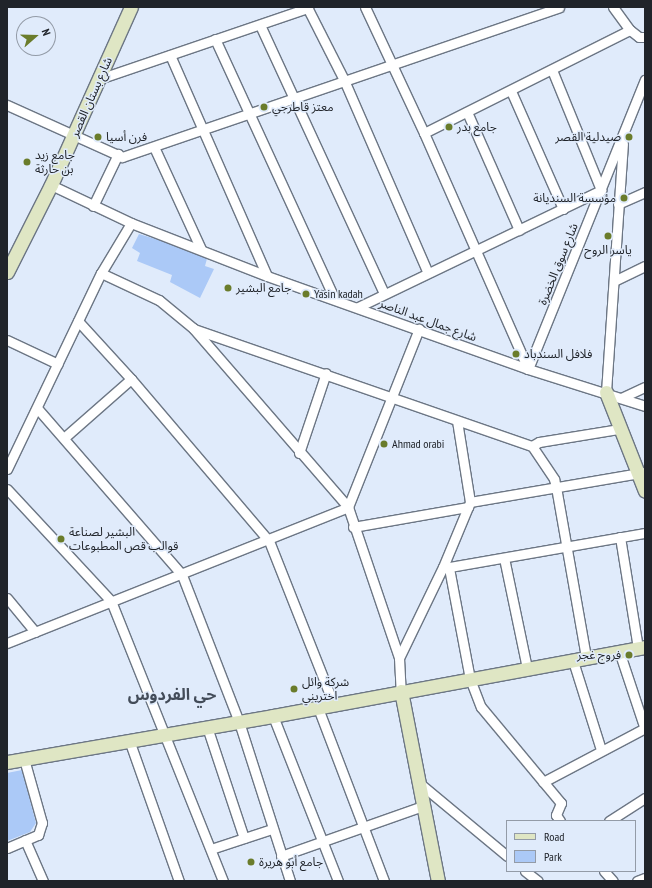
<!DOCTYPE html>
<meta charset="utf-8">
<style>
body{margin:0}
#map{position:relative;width:652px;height:888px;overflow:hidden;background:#e0ebfb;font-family:"PT Sans Narrow","Noto Sans Arabic",sans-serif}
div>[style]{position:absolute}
.green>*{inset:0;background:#abc9f7}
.roads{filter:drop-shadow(1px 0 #6c7684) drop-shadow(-1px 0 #6c7684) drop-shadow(0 1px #6c7684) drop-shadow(0 -1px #6c7684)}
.street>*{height:9px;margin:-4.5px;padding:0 4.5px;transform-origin:4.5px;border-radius:4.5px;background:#fff}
.secondary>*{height:13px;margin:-6.5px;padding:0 6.5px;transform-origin:6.5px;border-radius:6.5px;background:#dfe6c4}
.dots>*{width:11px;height:11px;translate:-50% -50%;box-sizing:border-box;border:2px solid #e0ebfb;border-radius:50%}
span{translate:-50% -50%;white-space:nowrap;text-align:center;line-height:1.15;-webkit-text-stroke:3px #e0ebfb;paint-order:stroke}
.street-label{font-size:12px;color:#20242a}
.poi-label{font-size:12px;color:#20242a}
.left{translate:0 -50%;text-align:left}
.right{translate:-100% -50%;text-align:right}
.district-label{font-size:16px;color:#434c59;font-weight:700}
.frame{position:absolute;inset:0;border:8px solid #20242a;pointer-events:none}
.legend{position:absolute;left:506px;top:820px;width:130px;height:52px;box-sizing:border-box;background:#e0ebfb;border:1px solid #939ba7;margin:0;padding:5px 7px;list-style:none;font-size:12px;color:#20242a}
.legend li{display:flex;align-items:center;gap:8px;height:20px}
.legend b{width:20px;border:1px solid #939ba7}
.north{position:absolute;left:16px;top:16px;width:40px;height:40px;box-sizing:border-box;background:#e0ebfb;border:1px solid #939ba7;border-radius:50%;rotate:70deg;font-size:11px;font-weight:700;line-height:16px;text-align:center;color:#20242a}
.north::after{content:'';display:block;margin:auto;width:14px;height:18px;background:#6a7c2b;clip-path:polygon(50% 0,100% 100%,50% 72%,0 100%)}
</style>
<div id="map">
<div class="green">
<i style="clip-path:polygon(139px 234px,208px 255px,205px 266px,214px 269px,200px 298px,170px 282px,172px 275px,137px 261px,140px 253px,132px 248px)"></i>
<i style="clip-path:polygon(22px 770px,36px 823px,30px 832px,7px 841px,7px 773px)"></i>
</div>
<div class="roads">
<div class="street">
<i style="left:307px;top:7px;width:82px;rotate:63.1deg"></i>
<i style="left:344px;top:80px;width:210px;rotate:66.5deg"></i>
<i style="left:365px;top:7px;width:139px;rotate:64.9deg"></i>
<i style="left:424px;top:133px;width:258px;rotate:66.2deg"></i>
<i style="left:613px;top:7px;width:29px;rotate:54deg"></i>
<i style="left:260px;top:25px;width:295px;rotate:65.2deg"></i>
<i style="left:215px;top:39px;width:285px;rotate:65.3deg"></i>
<i style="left:170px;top:55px;width:241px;rotate:66.3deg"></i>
<i style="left:99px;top:79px;width:221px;rotate:-18.8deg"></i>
<i style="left:511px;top:91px;width:129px;rotate:66.2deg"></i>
<i style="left:7px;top:105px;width:126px;rotate:24.3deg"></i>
<i style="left:122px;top:157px;width:462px;rotate:-18.9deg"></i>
<i style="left:467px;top:112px;width:129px;rotate:66.2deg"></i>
<i style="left:424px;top:133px;width:230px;rotate:-26.6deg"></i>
<i style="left:630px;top:30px;width:11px;rotate:38deg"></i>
<i style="left:639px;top:37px;width:6px"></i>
<i style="left:154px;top:147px;width:112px;rotate:65.3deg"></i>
<i style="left:51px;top:185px;width:89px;rotate:25.4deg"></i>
<i style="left:131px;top:223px;width:146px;rotate:21.3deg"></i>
<i style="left:267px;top:276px;width:277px;rotate:19.6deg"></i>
<i style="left:528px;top:369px;width:123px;rotate:17.5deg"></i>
<i style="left:618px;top:204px;width:30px;rotate:-24deg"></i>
<i style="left:93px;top:206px;width:58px;rotate:-64.3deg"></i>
<i style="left:101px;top:273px;width:64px;rotate:25deg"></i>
<i style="left:159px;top:300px;width:44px;rotate:39.5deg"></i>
<i style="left:193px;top:328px;width:237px;rotate:49.1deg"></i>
<i style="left:348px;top:507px;width:159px;rotate:71.3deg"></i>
<i style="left:399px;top:658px;width:33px;rotate:87deg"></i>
<i style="left:614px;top:281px;width:34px;rotate:-26deg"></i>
<i style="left:358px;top:307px;width:270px;rotate:-25.7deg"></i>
<i style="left:601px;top:190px;width:130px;rotate:-112.2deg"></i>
<i style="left:78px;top:321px;width:79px;rotate:47.6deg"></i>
<i style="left:131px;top:379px;width:213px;rotate:49.6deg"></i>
<i style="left:269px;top:541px;width:176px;rotate:68.4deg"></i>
<i style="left:194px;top:329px;width:358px;rotate:19.1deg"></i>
<i style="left:532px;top:446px;width:8px;rotate:-30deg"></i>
<i style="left:539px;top:442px;width:80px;rotate:-9.3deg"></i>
<i style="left:7px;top:340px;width:56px;rotate:25.2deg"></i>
<i style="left:528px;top:369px;width:312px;rotate:-68deg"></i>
<i style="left:606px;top:392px;width:249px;rotate:-86.1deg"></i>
<i style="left:621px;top:398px;width:26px;rotate:-25deg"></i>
<i style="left:37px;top:408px;width:221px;rotate:49deg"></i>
<i style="left:182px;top:575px;width:158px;rotate:68.8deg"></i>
<i style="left:239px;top:722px;width:167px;rotate:72.2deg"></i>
<i style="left:65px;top:437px;width:88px;rotate:-41.3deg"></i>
<i style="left:532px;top:446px;width:40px;rotate:56deg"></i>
<i style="left:554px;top:479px;width:8px;rotate:76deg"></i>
<i style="left:556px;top:487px;width:173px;rotate:80deg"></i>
<i style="left:299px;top:453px;width:84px;rotate:-71.4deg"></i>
<i style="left:7px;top:469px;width:217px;rotate:-64.4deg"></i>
<i style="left:101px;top:273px;width:58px;rotate:-59deg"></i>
<i style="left:7px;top:489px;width:153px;rotate:47.1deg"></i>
<i style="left:111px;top:601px;width:302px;rotate:68.2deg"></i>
<i style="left:470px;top:502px;width:178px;rotate:-9.7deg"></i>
<i style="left:353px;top:527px;width:117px;rotate:-9.9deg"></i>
<i style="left:620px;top:537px;width:112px;rotate:80.8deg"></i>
<i style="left:504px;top:558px;width:112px;rotate:78.2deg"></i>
<i style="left:444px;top:568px;width:204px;rotate:-9.9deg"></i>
<i style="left:449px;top:568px;width:113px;rotate:79.3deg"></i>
<i style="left:470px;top:679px;width:30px;rotate:69deg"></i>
<i style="left:481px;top:707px;width:125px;rotate:50.2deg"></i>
<i style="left:561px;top:803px;width:13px;rotate:113deg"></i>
<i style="left:556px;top:815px;width:7px;rotate:56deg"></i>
<i style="left:7px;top:598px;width:44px;rotate:50.5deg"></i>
<i style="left:7px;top:643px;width:367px;rotate:-21.7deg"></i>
<i style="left:348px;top:507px;width:192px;rotate:-68.3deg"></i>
<i style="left:619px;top:651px;width:82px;rotate:71.6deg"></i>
<i style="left:399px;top:658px;width:101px;rotate:-64.2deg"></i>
<i style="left:443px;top:567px;width:70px;rotate:-67.4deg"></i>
<i style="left:470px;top:502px;width:82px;rotate:-99.1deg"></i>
<i style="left:573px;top:661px;width:93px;rotate:72.5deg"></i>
<i style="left:318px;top:708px;width:185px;rotate:69.1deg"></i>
<i style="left:273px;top:716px;width:177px;rotate:68.5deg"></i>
<i style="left:207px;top:727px;width:117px;rotate:71.6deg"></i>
<i style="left:129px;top:740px;width:150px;rotate:70.5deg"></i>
<i style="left:418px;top:782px;width:116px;rotate:39.7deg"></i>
<i style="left:543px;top:782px;width:115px;rotate:-27.9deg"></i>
<i style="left:609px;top:821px;width:43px;rotate:-32.6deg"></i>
<i style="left:25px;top:840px;width:45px;rotate:66.3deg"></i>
<i style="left:7px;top:848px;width:34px;rotate:-23deg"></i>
<i style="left:38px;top:835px;width:13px;rotate:-72deg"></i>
<i style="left:42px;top:823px;width:66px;rotate:-105.7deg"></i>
<i style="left:211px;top:849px;width:64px;rotate:-18.2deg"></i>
<i style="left:281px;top:856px;width:151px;rotate:-19.4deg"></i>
<i style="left:525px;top:871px;width:16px;rotate:38deg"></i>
<i style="left:604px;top:871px;width:13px;rotate:48deg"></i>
<i style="left:637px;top:881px;width:9px;rotate:-21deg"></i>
</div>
<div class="secondary">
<i style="left:7px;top:272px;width:97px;rotate:-63.2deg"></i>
<i style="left:51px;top:185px;width:195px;rotate:-65.8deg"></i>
<i style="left:606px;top:392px;width:106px;rotate:68.5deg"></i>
<i style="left:401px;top:691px;width:194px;rotate:79deg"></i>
<i style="left:7px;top:762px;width:270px;rotate:-9.8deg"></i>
<i style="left:273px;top:716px;width:378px;rotate:-10.5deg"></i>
</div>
</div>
<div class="dots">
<i style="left:264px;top:107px;background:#6a7c2b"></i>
<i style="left:449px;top:127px;background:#6a7c2b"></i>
<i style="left:98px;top:137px;background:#6a7c2b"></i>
<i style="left:629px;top:137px;background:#6a7c2b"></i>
<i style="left:27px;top:162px;background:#6a7c2b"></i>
<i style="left:624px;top:198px;background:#6a7c2b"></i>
<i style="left:608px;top:236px;background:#6a7c2b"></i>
<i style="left:228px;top:288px;background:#6a7c2b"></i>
<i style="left:306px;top:294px;background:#6a7c2b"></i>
<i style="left:516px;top:354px;background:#6a7c2b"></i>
<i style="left:384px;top:444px;background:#6a7c2b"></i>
<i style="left:61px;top:539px;background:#6a7c2b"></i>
<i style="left:629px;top:655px;background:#6a7c2b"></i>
<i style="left:294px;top:689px;background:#6a7c2b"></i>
<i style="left:251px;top:862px;background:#6a7c2b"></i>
</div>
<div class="street-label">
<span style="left:91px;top:97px;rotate:-66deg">شارع بستان القصر</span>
<span style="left:558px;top:264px;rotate:-68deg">شارع سوق الخضرة</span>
<span style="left:428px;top:320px;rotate:20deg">شارع جمال عبد الناصر</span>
</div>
<div class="poi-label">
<span class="left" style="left:272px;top:107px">معتز قاطرجي</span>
<span class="left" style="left:457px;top:127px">جامع بدر</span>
<span class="left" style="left:106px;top:137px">فرن أسيا</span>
<span class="right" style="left:621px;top:137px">صيدلية القصر</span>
<span class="left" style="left:35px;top:162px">جامع زيد<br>بن حارثة</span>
<span class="right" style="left:616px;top:198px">مؤسسة السنديانة</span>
<span style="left:608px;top:250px">ياسر الروح</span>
<span class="left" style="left:236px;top:288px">جامع البشير</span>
<span class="left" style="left:314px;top:294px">Yasin kadah</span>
<span class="left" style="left:524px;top:354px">فلافل السندباد</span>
<span class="left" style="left:392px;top:444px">Ahmad orabi</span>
<span class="left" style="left:69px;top:539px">البشير لصناعة<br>قوالب قص المطبوعات</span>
<span class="right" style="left:621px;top:655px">فروج غجر</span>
<span class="left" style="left:302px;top:689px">شركة وائل<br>اختريني</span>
<span class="left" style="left:259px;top:862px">جامع أبو هريرة</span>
</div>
<div class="district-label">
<span style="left:172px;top:694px">حي الفردوس</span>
</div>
<div class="frame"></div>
<ul class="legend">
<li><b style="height:5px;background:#dfe6c4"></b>Road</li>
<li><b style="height:11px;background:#abc9f7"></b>Park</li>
</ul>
<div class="north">N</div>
</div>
